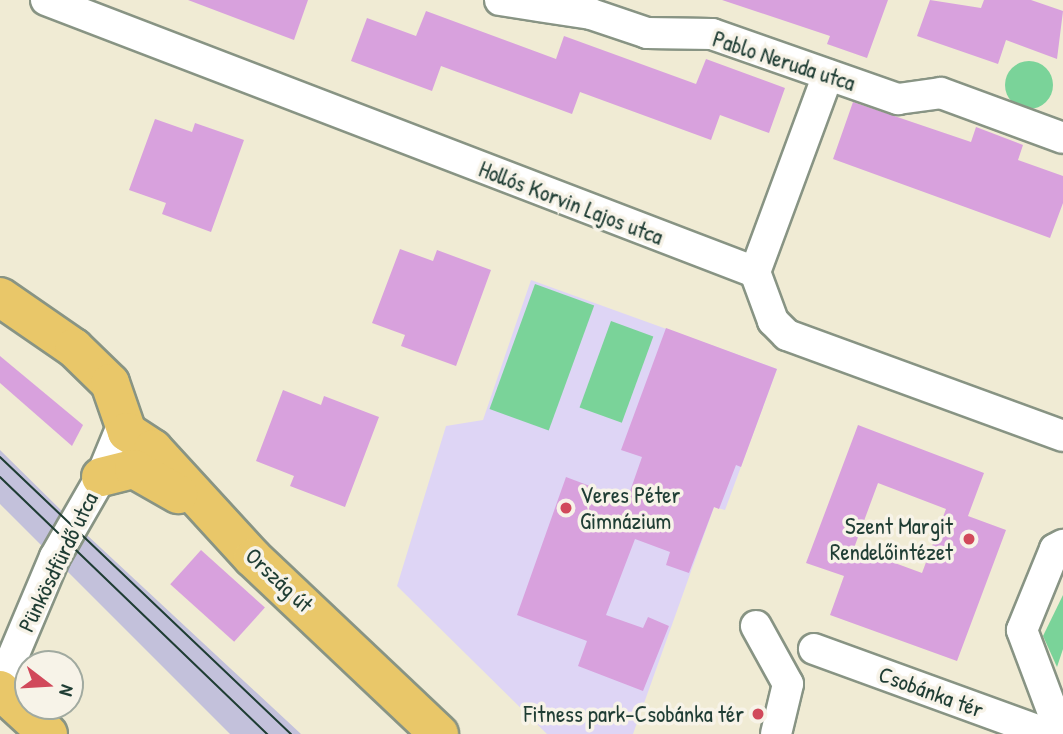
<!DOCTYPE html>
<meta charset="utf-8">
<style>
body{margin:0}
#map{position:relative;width:1063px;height:734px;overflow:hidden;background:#f0ebd4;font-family:"Patrick Hand",sans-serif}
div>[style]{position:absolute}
.built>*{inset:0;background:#ded5f5}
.industrial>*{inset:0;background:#c3c1db}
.green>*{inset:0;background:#7ad399;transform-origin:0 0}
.round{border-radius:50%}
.building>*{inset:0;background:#d8a1dd;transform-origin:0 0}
.roads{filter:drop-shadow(2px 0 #889484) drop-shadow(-2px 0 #889484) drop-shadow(0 2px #889484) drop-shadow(0 -2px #889484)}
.minor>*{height:30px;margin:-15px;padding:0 15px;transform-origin:15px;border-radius:15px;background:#fff}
.major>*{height:38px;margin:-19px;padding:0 19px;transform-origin:19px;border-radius:19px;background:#e9c769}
.tram>*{height:2px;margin:-1px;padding:0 1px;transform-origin:1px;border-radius:1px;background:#1f3d34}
.dots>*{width:19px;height:19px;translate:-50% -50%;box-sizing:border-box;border:4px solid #f7f3e8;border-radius:50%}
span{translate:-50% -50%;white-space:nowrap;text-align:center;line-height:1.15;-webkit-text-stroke:7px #f7f3e8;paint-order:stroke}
.street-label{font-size:23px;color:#1f3d34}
.poi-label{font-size:23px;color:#1f3d34}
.left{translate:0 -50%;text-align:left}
.right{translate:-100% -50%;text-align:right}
.north{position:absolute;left:14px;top:650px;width:70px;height:70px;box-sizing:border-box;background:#f7f3e8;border:2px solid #a1aaa0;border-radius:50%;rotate:107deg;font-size:19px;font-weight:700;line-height:28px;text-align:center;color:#1f3d34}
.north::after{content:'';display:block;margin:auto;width:24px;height:32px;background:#d1495b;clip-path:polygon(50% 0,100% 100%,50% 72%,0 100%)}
</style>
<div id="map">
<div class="built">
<i style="clip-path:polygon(531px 280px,777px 369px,725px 510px,714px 507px,633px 734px,547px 734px,397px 586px,446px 426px,483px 420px)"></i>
</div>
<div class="industrial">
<i style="clip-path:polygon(0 450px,73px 522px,301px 734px,230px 734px,0 504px)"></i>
</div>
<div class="green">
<i class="round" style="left:1005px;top:61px;width:48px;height:48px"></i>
<i style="left:535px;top:284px;width:63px;height:133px;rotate:20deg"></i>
<i style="left:611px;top:321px;width:45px;height:92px;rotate:20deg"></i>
<i style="clip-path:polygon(1063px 595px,1063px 649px,1057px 667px,1043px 636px)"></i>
</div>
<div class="building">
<i style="clip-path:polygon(188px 0,308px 0,294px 40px)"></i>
<i style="clip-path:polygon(722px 0,888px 0,867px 58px,827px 44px,830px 36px)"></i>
<i style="clip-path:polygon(930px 0,981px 8px,984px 0,1031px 0,1063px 11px,1057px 59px,1006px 40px,998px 64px,917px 36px)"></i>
<i style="clip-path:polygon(426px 11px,556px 59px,564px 36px,696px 84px,706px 59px,785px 88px,769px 133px,720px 115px,711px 140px,580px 92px,572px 114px,441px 66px,432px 91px,351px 61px,367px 18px,416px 36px)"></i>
<i style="clip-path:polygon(853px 102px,971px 142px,976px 127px,1023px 145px,1018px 160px,1063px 176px,1063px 203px,1050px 238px,833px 159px)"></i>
<i style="clip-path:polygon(155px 119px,192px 132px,195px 123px,244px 140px,211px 232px,162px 214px,166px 203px,129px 190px)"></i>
<i style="clip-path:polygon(400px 249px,433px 261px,437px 250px,491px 270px,456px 366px,401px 346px,405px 335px,372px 323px)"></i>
<i style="clip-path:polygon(666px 328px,777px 369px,741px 467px,736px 465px,719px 509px,714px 507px,689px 573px,666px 565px,670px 552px,635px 539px,606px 615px,643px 628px,648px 617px,669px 626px,643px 691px,578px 666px,587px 641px,517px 615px,566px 477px,627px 500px,642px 457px,621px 450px)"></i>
<i style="clip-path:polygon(0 356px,83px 425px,72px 446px,0 383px)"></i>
<i style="clip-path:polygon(283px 390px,321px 405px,324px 396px,379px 417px,345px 507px,290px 486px,294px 476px,256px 461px)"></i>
<i style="clip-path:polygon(evenodd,858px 425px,984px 473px,968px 516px,1006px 530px,957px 661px,830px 615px,844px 576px,806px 563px,858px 425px,878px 483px,946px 509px,922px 573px,854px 548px,878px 483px)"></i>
<i style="left:201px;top:550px;width:86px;height:46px;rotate:42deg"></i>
</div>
<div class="roads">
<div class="minor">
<i style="left:46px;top:0;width:759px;rotate:20.99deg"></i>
<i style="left:500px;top:0;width:92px;rotate:8.7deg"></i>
<i style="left:591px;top:14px;width:59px;rotate:18.7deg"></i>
<i style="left:647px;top:33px;width:65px;rotate:0.9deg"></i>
<i style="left:712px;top:34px;width:197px;rotate:19.3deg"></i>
<i style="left:898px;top:99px;width:43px;rotate:-7.9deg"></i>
<i style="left:941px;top:93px;width:130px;rotate:20.2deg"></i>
<i style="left:755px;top:272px;width:52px;rotate:69.8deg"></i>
<i style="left:773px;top:321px;width:20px;rotate:45deg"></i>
<i style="left:787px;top:335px;width:294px;rotate:20.1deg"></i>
<i style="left:755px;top:272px;width:210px;rotate:-69.7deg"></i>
<i style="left:756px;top:626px;width:66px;rotate:61.1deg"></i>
<i style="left:788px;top:684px;width:51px;rotate:103.5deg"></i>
<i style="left:814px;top:649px;width:249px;rotate:20deg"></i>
<i style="left:0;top:687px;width:141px;rotate:-67.1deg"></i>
<i style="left:55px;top:557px;width:92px;rotate:-60.1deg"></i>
<i style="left:101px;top:477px;width:57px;rotate:-67.5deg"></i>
<i style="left:1061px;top:734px;width:111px;rotate:-110.6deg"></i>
<i style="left:1022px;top:630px;width:87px;rotate:-67.8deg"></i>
<i style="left:1055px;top:549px;width:9px;rotate:-27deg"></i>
</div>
<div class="major">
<i style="left:0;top:297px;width:90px;rotate:34.6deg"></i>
<i style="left:74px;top:348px;width:50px;rotate:44.2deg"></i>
<i style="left:110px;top:383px;width:52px;rotate:70.9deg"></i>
<i style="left:127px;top:432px;width:31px;rotate:33deg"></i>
<i style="left:153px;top:449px;width:148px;rotate:47.5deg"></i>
<i style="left:253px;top:558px;width:256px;rotate:43.4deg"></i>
<i style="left:101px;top:477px;width:34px;rotate:-14deg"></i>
<i style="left:134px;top:469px;width:51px;rotate:29.6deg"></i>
<i style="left:0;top:690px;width:65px;rotate:42.5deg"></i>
</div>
</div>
<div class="tram">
<i style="left:0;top:457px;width:402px;rotate:43.6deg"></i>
<i style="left:0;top:477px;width:371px;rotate:43.9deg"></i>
</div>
<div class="dots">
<i style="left:566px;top:508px;background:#d1495b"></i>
<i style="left:969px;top:539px;background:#d1495b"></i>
<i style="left:758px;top:714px;background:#d1495b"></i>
</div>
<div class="street-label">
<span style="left:784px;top:61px;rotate:18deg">Pablo Neruda utca</span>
<span style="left:571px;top:203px;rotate:21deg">Hollós Korvin Lajos utca</span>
<span style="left:58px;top:562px;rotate:-64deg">Pünkösdfürdő utca</span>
<span style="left:279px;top:580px;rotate:43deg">Ország út</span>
<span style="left:931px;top:692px;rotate:20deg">Csobánka tér</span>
</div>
<div class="poi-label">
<span class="left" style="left:580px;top:508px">Veres Péter<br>Gimnázium</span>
<span class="right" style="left:953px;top:539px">Szent Margit<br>Rendelőintézet</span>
<span class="right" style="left:744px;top:714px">Fitness park-Csobánka tér</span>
</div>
<div class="north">N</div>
</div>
